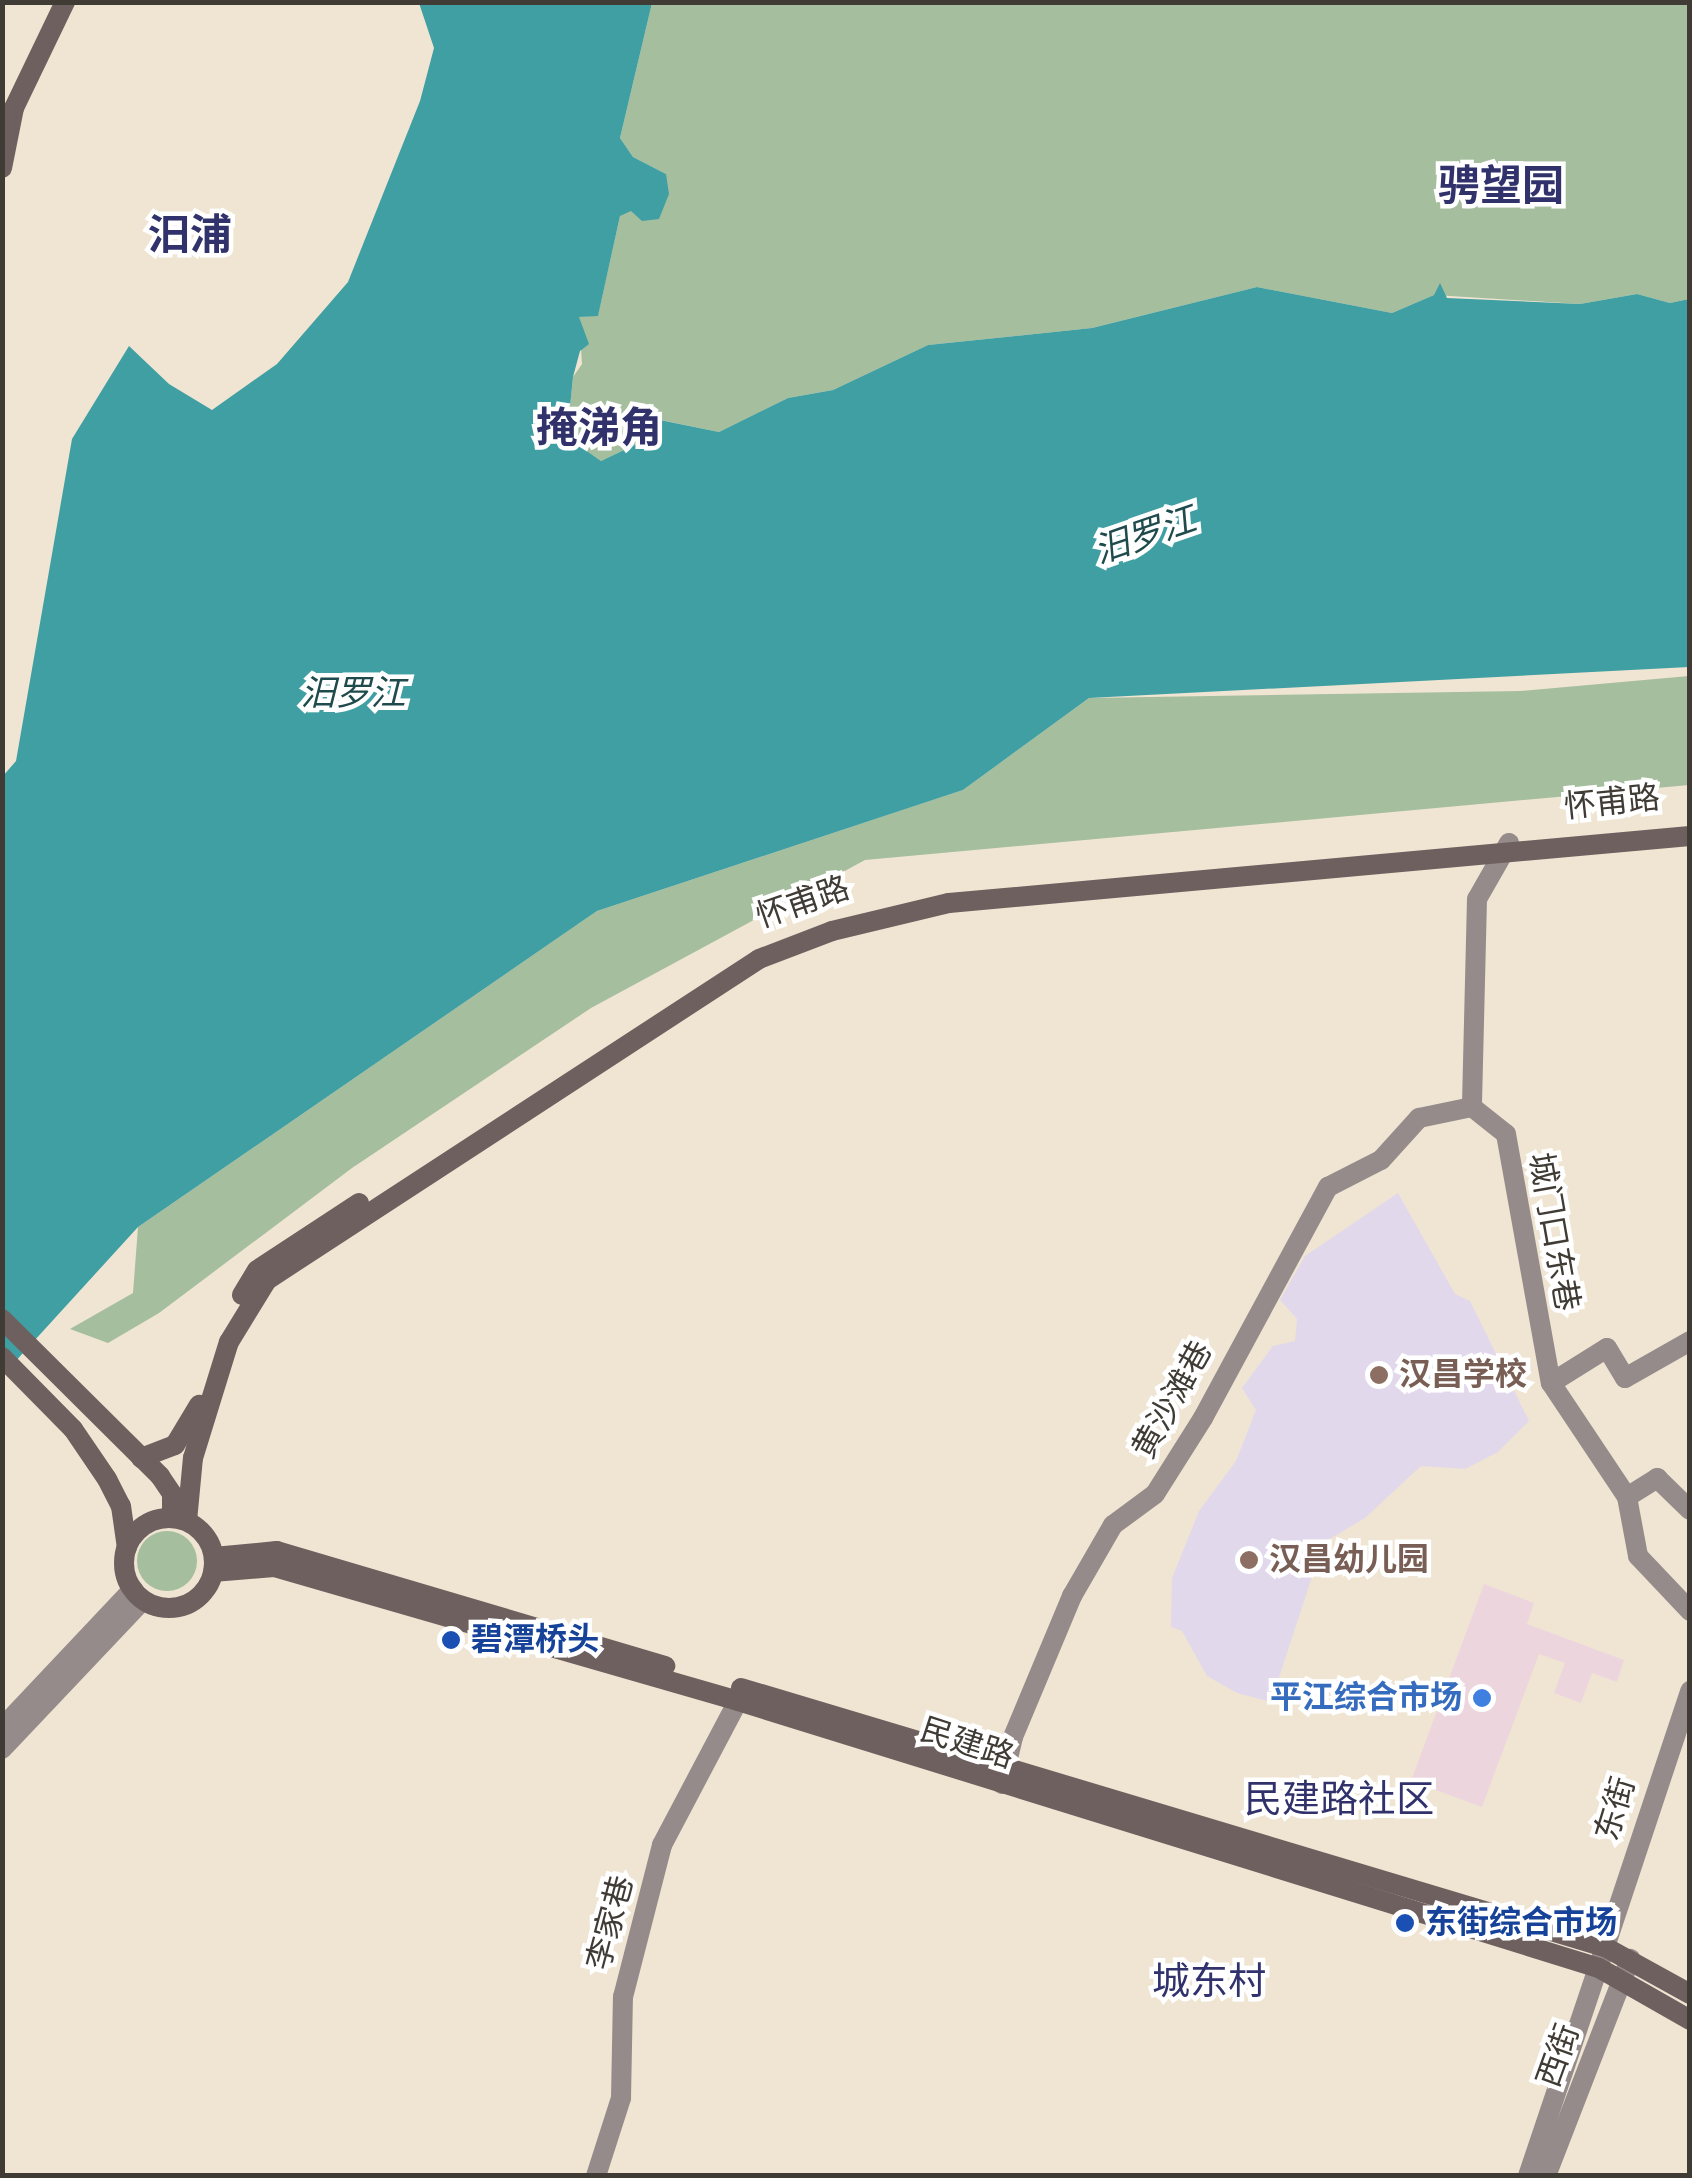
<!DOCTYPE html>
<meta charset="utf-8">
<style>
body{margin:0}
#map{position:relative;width:1692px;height:2178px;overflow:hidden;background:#efe5d2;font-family:"Varela Round","Noto Sans SC",sans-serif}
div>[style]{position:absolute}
.commercial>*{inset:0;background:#edd5de}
.education>*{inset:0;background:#e2d8ec}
.green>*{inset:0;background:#a5be9d}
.round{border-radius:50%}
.water>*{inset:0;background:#409fa3}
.minor>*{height:20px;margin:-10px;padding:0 10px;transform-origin:10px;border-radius:10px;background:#958b8a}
.tertiary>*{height:20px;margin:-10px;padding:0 10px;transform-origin:10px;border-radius:10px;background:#958b8a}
.secondary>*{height:20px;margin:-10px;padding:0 10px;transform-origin:10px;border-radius:10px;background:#6e605f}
.secondary>.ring{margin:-10px;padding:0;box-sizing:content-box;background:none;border:20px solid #6e605f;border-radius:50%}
.dots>*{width:28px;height:28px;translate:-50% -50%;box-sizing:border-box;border:5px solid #fff;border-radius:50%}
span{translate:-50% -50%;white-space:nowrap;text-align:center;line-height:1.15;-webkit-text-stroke:9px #fff;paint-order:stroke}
.street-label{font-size:32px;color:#403c35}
.education-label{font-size:32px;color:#785e54;font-weight:700}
.left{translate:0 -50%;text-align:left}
.transit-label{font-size:32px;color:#164399;font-weight:700}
.shop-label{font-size:32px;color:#366cbe;font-weight:700}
.right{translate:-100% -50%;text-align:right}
.water-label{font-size:35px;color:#204b4d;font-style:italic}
.quarter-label{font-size:38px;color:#31316c}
.district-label{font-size:42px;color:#31316c;font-weight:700}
.frame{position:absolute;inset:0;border:5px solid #403c35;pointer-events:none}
</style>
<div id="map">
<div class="commercial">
<i style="clip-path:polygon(1484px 1584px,1534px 1603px,1527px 1624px,1624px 1660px,1617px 1682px,1592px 1673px,1581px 1703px,1554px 1693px,1565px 1663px,1539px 1654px,1482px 1807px,1411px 1781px)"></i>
</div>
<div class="education">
<i style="clip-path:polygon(1398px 1193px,1455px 1294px,1470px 1301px,1529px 1421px,1498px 1452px,1465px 1469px,1421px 1466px,1365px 1518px,1323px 1543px,1271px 1702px,1237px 1693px,1207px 1676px,1182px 1631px,1171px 1627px,1172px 1578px,1199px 1511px,1236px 1461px,1256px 1410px,1242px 1388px,1273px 1346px,1295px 1341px,1297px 1319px,1280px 1300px,1305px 1256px)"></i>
</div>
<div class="green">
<i style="clip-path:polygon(652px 3px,1689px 3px,1689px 299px,1670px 303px,1637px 294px,1580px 304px,1434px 295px,1392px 313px,1257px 287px,1092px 328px,928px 345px,833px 390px,788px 398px,719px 432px,656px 419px,657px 429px,647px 439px,601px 461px,567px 437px,573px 377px,582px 364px,579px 317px,598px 315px,620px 216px,666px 174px,633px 157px,620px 138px)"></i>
<i style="clip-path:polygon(1689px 676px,1689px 785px,865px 860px,591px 1008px,352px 1168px,159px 1313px,108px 1343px,70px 1329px,133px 1293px,138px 1227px,597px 911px,963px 790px,1089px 698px,1521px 691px)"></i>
<i class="round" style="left:137px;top:1531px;width:60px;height:60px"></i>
</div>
<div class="water">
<i style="clip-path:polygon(419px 3px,652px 3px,620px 138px,633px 157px,666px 174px,669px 194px,659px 219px,642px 221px,631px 211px,620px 216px,598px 316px,579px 317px,589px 344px,580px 351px,573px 377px,567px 437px,601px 461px,647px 439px,657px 429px,655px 419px,719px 432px,788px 398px,833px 390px,928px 345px,1092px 328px,1257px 287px,1392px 313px,1434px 295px,1440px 283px,1447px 298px,1580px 304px,1637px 294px,1670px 303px,1689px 299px,1689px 667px,1089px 698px,963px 790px,597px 911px,138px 1227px,3px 1375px,3px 776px,16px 761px,72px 439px,129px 346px,169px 384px,212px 410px,277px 364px,348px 282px,420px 101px,434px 48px)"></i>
</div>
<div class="minor">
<i style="left:1509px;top:843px;width:64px;rotate:119.7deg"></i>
<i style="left:1477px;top:899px;width:208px;rotate:91.4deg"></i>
<i style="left:1472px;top:1107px;width:43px;rotate:38.5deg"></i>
<i style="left:1506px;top:1134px;width:253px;rotate:79.8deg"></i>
<i style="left:1551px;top:1383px;width:137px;rotate:56.3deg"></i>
<i style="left:1627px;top:1497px;width:60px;rotate:79.4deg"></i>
<i style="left:1638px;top:1556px;width:76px;rotate:46.6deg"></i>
<i style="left:1551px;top:1383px;width:66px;rotate:-32deg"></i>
<i style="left:1607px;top:1348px;width:35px;rotate:59deg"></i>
<i style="left:1625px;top:1378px;width:75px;rotate:-29.6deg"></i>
<i style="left:1627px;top:1497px;width:36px;rotate:-32deg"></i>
<i style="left:1657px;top:1478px;width:46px;rotate:44.1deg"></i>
<i style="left:1002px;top:1784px;width:48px;rotate:-76.8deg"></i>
<i style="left:1013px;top:1737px;width:153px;rotate:-67.3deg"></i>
<i style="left:1072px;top:1596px;width:82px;rotate:-60deg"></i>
<i style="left:1113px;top:1525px;width:52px;rotate:-36.4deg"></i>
<i style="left:1155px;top:1494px;width:90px;rotate:-57.7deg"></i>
<i style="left:1203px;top:1418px;width:263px;rotate:-61.6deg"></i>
<i style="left:1328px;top:1187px;width:59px;rotate:-27deg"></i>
<i style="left:1381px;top:1160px;width:57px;rotate:-47.9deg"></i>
<i style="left:1419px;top:1118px;width:54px;rotate:-11.7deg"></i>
<i style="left:1605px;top:1947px;width:270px;rotate:-71.6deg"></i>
<i style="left:596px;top:2176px;width:82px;rotate:-72.2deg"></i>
<i style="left:621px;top:2098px;width:101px;rotate:-88.9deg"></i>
<i style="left:623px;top:1997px;width:157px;rotate:-75.6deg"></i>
<i style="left:662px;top:1845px;width:163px;rotate:-62.2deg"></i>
</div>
<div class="tertiary">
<i style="left:2px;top:1728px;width:191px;rotate:-46.7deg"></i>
<i style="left:2px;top:1749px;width:205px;rotate:-46.6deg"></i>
<i style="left:1528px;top:2176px;width:242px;rotate:-71.4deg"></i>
<i style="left:1546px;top:2176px;width:233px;rotate:-68.8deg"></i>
</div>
<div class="secondary">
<i style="left:2px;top:168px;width:61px;rotate:-78.7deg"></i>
<i style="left:14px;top:108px;width:118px;rotate:-64.3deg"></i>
<i style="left:242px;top:1295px;width:29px;rotate:-59deg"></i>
<i style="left:257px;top:1270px;width:122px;rotate:-33.3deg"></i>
<i style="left:2px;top:1319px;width:223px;rotate:44.8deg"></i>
<i style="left:160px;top:1476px;width:22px;rotate:56deg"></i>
<i style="left:172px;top:1494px;width:24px;rotate:90deg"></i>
<i style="left:2px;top:1357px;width:101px;rotate:45.4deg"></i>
<i style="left:73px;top:1429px;width:60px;rotate:55.8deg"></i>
<i style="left:107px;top:1479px;width:30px;rotate:63deg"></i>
<i style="left:121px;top:1506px;width:42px;rotate:81.9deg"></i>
<i style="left:141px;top:1458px;width:36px;rotate:-21deg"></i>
<i style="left:175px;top:1445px;width:47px;rotate:-59deg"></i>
<i class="ring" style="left:124px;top:1518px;width:70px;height:70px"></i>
<i style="left:187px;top:1521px;width:63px;rotate:-84.6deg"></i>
<i style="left:193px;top:1458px;width:121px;rotate:-72.8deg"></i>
<i style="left:229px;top:1342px;width:73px;rotate:-58.5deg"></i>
<i style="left:267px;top:1280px;width:587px;rotate:-33.12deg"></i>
<i style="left:759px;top:959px;width:78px;rotate:-21deg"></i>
<i style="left:832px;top:931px;width:120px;rotate:-13.5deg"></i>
<i style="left:949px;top:903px;width:744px;rotate:-5.17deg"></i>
<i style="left:214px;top:1557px;width:63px;rotate:-5.4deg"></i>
<i style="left:277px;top:1551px;width:405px;rotate:16.5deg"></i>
<i style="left:213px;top:1572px;width:61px;rotate:-4.7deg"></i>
<i style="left:274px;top:1567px;width:483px;rotate:16.1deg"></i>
<i style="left:738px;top:1701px;width:901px;rotate:17.23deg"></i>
<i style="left:1599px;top:1968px;width:105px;rotate:29.7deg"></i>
<i style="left:741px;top:1688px;width:902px;rotate:16.69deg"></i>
<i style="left:1605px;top:1947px;width:97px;rotate:28.9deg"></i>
</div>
<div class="dots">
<i style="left:1379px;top:1375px;background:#8d6e63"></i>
<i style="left:1249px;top:1560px;background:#8d6e63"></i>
<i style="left:451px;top:1640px;background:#1a4fb4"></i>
<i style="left:1482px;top:1698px;background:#3f7fe0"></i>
<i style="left:1405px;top:1923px;background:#1a4fb4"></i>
</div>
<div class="street-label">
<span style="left:1612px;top:803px;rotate:-6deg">怀甫路</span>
<span style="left:803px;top:903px;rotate:-19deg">怀甫路</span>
<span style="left:1553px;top:1232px;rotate:80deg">城门口东巷</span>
<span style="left:1173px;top:1400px;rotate:-61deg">黄沙滩巷</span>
<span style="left:967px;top:1744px;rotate:18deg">民建路</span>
<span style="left:1616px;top:1809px;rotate:-73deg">东街</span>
<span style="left:611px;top:1923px;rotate:-75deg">李家巷</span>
<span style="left:1559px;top:2056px;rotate:-70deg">西街</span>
</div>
<div class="education-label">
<span class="left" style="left:1399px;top:1375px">汉昌学校</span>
<span class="left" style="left:1269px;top:1560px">汉昌幼儿园</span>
</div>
<div class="transit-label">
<span class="left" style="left:471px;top:1640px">碧潭桥头</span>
<span class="left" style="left:1425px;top:1923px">东街综合市场</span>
</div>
<div class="shop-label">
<span class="right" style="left:1462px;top:1698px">平江综合市场</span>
</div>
<div class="water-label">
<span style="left:1145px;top:536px;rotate:-19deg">汨罗江</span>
<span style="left:353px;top:694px">汨罗江</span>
</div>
<div class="quarter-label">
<span style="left:1339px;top:1801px">民建路社区</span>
<span style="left:1209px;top:1983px">城东村</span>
</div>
<div class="district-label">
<span style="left:1501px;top:187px">骋望园</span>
<span style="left:190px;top:236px">汨浦</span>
<span style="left:599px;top:429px">掩涕角</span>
</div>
<div class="frame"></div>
</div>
